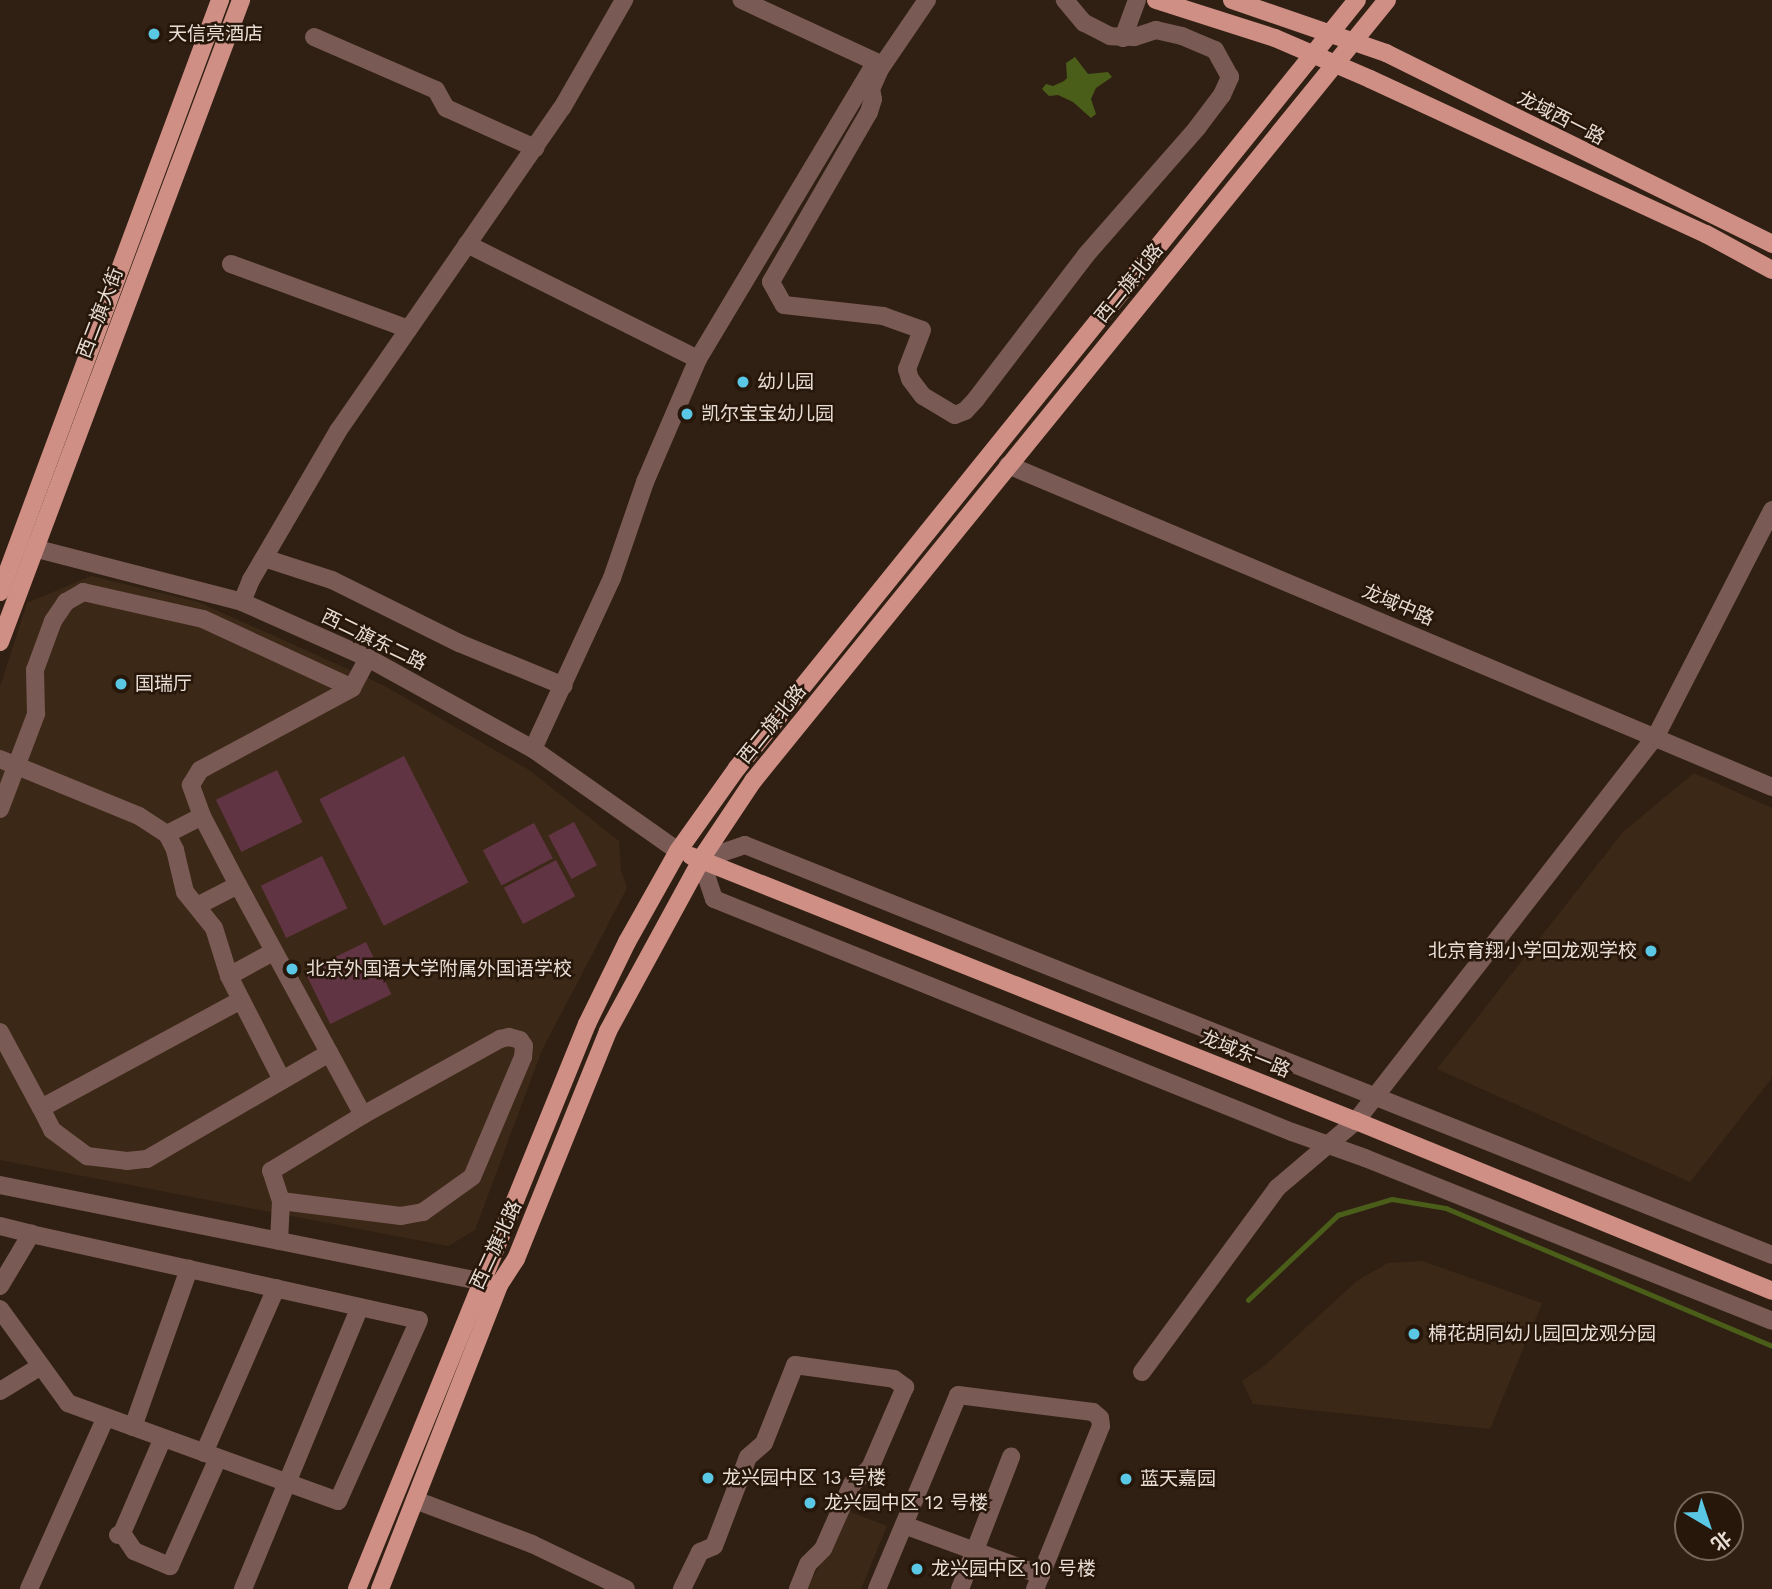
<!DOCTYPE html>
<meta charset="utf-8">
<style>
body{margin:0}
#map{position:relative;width:1772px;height:1589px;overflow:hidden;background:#302013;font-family:"Work Sans","Noto Sans SC",sans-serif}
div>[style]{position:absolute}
.built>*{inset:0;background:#3c2816}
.green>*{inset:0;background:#613444;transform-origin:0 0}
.water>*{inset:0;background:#4a5d19}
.stream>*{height:4.5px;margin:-2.25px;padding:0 2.25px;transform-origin:2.25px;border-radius:2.25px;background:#4a5d19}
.minor>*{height:18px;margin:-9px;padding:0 9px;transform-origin:9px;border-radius:9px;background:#7a5a55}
.major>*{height:18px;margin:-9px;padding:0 9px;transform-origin:9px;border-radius:9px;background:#d08f85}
.dots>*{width:19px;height:19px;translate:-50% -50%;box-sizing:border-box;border:4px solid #26170a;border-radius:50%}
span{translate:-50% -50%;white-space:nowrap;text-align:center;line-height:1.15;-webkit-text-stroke:5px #26170a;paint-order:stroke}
.poi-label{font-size:19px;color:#e8ddd5}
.left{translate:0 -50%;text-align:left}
.right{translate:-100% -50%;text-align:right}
.street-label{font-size:19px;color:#e8ddd5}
.north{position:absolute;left:1674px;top:1491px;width:70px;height:70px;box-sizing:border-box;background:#26170a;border:2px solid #74665b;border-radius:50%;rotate:141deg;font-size:19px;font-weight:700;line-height:28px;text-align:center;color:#e8ddd5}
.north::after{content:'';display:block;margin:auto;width:24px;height:32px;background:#5ac8e5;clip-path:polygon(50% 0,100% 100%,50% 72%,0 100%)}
</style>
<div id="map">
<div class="built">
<i style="clip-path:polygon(91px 576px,198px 602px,383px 685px,529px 770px,619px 841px,621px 870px,627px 888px,542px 1050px,475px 1230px,448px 1246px,0 1160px,0 687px,27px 603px)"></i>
<i style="clip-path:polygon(1694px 773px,1772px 808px,1772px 1078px,1690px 1182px,1437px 1069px,1623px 832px)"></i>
<i style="clip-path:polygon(1422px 1261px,1542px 1303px,1490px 1429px,1253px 1404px,1242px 1381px,1264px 1366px,1358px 1280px,1388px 1263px)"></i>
<i style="clip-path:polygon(848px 1511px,887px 1526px,861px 1589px,806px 1589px,837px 1536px)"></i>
</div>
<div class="green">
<i style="left:404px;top:756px;width:142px;height:95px;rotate:63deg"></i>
<i style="left:277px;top:770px;width:58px;height:68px;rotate:64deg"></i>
<i style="left:574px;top:822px;width:49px;height:29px;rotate:62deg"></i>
<i style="left:534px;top:823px;width:40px;height:58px;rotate:62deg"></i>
<i style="left:322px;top:856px;width:58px;height:68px;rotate:64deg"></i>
<i style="left:556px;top:860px;width:41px;height:59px;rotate:62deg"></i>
<i style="left:366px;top:942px;width:58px;height:68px;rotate:64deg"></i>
</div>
<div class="water">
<i style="clip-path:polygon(1075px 57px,1088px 74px,1108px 72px,1112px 77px,1096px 88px,1091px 99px,1096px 114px,1091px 118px,1073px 102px,1058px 95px,1049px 96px,1042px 89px,1046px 84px,1053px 86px,1064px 81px,1067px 78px,1066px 63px)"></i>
</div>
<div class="stream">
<i style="left:1248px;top:1300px;width:124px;rotate:-43.4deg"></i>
<i style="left:1338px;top:1215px;width:56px;rotate:-16.5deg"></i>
<i style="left:1392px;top:1199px;width:55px;rotate:9.5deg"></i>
<i style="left:1446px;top:1208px;width:354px;rotate:22.9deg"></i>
</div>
<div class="minor">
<i style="left:927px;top:0;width:83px;rotate:124.3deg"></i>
<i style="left:880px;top:69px;width:22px;rotate:114deg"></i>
<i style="left:871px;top:89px;width:10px;rotate:79deg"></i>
<i style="left:873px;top:99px;width:14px;rotate:107deg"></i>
<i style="left:869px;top:112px;width:196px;rotate:120deg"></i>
<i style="left:771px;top:282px;width:26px;rotate:61deg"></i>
<i style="left:784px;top:305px;width:100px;rotate:6.3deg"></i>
<i style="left:883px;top:316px;width:41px;rotate:19.7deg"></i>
<i style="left:922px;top:330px;width:42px;rotate:111deg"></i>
<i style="left:907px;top:369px;width:10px;rotate:73deg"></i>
<i style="left:910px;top:379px;width:21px;rotate:53deg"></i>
<i style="left:923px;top:396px;width:37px;rotate:31deg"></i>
<i style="left:955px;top:415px;width:11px;rotate:-22deg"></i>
<i style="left:965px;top:411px;width:16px;rotate:-47deg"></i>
<i style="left:976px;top:399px;width:181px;rotate:-52.6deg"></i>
<i style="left:1086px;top:255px;width:169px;rotate:-48.8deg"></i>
<i style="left:1197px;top:128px;width:41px;rotate:-52.9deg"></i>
<i style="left:1222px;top:95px;width:20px;rotate:-66deg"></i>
<i style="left:1230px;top:77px;width:31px;rotate:-119deg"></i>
<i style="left:1215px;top:50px;width:36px;rotate:-157deg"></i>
<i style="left:1182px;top:36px;width:27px;rotate:-167deg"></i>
<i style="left:1156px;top:30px;width:23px;rotate:162deg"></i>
<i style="left:1134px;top:37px;width:24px;rotate:-178deg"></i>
<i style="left:1110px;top:36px;width:29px;rotate:-153deg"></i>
<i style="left:1084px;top:23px;width:30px;rotate:-130deg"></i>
<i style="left:314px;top:37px;width:133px;rotate:23.5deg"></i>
<i style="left:436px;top:90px;width:21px;rotate:61deg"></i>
<i style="left:446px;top:108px;width:98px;rotate:24.2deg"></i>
<i style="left:1123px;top:38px;width:40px;rotate:-69.8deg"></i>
<i style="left:467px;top:244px;width:258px;rotate:26.5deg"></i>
<i style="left:231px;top:264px;width:189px;rotate:20.1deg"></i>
<i style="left:1008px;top:465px;width:829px;rotate:22.85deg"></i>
<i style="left:22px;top:545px;width:227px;rotate:14.5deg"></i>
<i style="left:242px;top:602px;width:138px;rotate:24deg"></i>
<i style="left:368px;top:658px;width:188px;rotate:28.9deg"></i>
<i style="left:533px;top:749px;width:177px;rotate:35.1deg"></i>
<i style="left:264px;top:558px;width:71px;rotate:17.9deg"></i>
<i style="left:332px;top:580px;width:142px;rotate:26.4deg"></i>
<i style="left:459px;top:643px;width:113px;rotate:22.3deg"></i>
<i style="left:242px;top:602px;width:24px;rotate:-68deg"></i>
<i style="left:251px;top:580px;width:173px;rotate:-59.7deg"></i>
<i style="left:338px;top:431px;width:393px;rotate:-55.3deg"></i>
<i style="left:562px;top:108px;width:125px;rotate:-60.1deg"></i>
<i style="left:533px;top:749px;width:188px;rotate:-65.2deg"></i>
<i style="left:612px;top:578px;width:102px;rotate:-71deg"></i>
<i style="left:645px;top:482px;width:134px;rotate:-66.7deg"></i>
<i style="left:698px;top:359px;width:346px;rotate:-59.1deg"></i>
<i style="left:876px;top:62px;width:148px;rotate:-155.2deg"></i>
<i style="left:0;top:759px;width:150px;rotate:22.3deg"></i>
<i style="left:139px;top:816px;width:33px;rotate:33deg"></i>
<i style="left:167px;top:834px;width:18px;rotate:63deg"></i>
<i style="left:175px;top:850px;width:43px;rotate:76.6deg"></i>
<i style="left:185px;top:892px;width:46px;rotate:51.1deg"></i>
<i style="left:214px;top:928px;width:50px;rotate:72.6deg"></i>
<i style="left:229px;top:976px;width:117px;rotate:63deg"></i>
<i style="left:0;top:809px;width:102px;rotate:-69.2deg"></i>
<i style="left:36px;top:714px;width:44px;rotate:-91.3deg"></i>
<i style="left:35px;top:670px;width:52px;rotate:-69.8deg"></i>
<i style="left:53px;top:621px;width:23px;rotate:-56deg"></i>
<i style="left:66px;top:602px;width:20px;rotate:-30deg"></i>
<i style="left:83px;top:592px;width:123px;rotate:12.7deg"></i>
<i style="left:203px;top:619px;width:164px;rotate:24.8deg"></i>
<i style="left:167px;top:834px;width:39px;rotate:-27deg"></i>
<i style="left:197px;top:906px;width:46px;rotate:-27.1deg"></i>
<i style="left:229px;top:976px;width:50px;rotate:-28.6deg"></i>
<i style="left:241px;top:1000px;width:227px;rotate:151.6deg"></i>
<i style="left:41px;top:1108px;width:25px;rotate:63deg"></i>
<i style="left:52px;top:1130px;width:44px;rotate:36.6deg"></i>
<i style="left:87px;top:1156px;width:40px;rotate:7.1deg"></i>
<i style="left:127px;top:1161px;width:20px;rotate:-6deg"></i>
<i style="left:147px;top:1159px;width:211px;rotate:-30.2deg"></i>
<i style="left:0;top:1032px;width:86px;rotate:61.7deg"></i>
<i style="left:363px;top:1115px;width:262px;rotate:-118.5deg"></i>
<i style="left:238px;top:885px;width:78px;rotate:-117.6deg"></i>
<i style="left:202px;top:816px;width:33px;rotate:-110deg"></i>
<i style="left:191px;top:785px;width:17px;rotate:-59deg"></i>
<i style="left:200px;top:770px;width:173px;rotate:-28.3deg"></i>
<i style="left:352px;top:688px;width:34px;rotate:-62deg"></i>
<i style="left:0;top:1185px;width:504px;rotate:11.33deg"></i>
<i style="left:0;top:1226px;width:32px;rotate:14deg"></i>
<i style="left:279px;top:1241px;width:40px;rotate:-87.1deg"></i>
<i style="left:281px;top:1201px;width:32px;rotate:-108deg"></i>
<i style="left:271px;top:1171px;width:108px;rotate:-31.3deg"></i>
<i style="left:363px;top:1115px;width:157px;rotate:-29deg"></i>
<i style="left:500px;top:1039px;width:9px;rotate:-13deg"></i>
<i style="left:509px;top:1037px;width:11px;rotate:15deg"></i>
<i style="left:520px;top:1040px;width:7px;rotate:56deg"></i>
<i style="left:524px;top:1046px;width:11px;rotate:95deg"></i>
<i style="left:523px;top:1057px;width:130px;rotate:113deg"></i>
<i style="left:472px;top:1177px;width:60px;rotate:144.5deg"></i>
<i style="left:423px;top:1212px;width:22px;rotate:170deg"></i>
<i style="left:401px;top:1216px;width:121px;rotate:-172.9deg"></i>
<i style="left:1772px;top:1255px;width:1106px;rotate:-158.24deg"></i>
<i style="left:745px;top:845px;width:46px;rotate:161.2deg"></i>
<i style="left:701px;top:860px;width:41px;rotate:71.6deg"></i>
<i style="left:714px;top:899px;width:623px;rotate:21.96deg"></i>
<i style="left:1292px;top:1132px;width:77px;rotate:19.6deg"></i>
<i style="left:1365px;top:1158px;width:438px;rotate:21.8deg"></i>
<i style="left:0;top:1286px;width:61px;rotate:-59.2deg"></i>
<i style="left:31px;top:1234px;width:397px;rotate:12.5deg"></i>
<i style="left:419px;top:1320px;width:198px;rotate:114.1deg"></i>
<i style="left:338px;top:1501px;width:287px;rotate:-160.1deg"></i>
<i style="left:68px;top:1403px;width:116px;rotate:-125.9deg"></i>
<i style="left:1142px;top:1372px;width:228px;rotate:-53.7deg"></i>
<i style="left:1277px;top:1188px;width:104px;rotate:-40.3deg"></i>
<i style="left:1356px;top:1121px;width:488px;rotate:-52.1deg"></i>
<i style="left:1656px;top:736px;width:254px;rotate:-62.8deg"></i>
<i style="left:0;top:1391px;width:48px;rotate:-31.4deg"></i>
<i style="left:133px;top:1427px;width:168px;rotate:-70.5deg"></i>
<i style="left:204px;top:1453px;width:180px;rotate:-66.4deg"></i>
<i style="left:415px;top:1500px;width:125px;rotate:20.6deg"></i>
<i style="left:532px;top:1544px;width:104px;rotate:25.6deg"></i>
<i style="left:904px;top:1525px;width:146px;rotate:20.1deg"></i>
<i style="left:122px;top:1533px;width:22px;rotate:56deg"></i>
<i style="left:134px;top:1551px;width:39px;rotate:23deg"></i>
<i style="left:170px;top:1566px;width:118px;rotate:-66deg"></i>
<i style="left:118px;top:1535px;width:4px;rotate:-27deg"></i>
<i style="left:122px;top:1533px;width:103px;rotate:-66.7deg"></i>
<i style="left:29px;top:1589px;width:188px;rotate:-65.9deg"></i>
<i style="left:243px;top:1589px;width:305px;rotate:-67.5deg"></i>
<i style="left:682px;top:1589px;width:41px;rotate:-64.1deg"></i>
<i style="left:700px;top:1552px;width:15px;rotate:-23deg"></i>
<i style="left:714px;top:1546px;width:95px;rotate:-69.1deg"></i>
<i style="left:748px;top:1457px;width:21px;rotate:-41deg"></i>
<i style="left:764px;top:1443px;width:84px;rotate:-68.3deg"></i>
<i style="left:795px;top:1365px;width:100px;rotate:8deg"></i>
<i style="left:894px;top:1379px;width:14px;rotate:36deg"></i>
<i style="left:905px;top:1387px;width:88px;rotate:113.4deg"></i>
<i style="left:870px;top:1468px;width:24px;rotate:138deg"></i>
<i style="left:852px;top:1484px;width:71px;rotate:114deg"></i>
<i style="left:823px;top:1549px;width:21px;rotate:135deg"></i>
<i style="left:808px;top:1564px;width:27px;rotate:112deg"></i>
<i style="left:877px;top:1589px;width:210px;rotate:-67.3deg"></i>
<i style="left:958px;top:1395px;width:136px;rotate:7.2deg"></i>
<i style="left:1093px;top:1412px;width:9px;rotate:41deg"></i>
<i style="left:1100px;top:1418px;width:8px;rotate:83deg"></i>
<i style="left:1101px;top:1426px;width:176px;rotate:112deg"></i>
<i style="left:960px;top:1589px;width:142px;rotate:-68.9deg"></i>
</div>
<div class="major">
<i style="left:1156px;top:0;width:125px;rotate:17.7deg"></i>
<i style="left:1275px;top:38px;width:103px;rotate:23.3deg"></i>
<i style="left:1370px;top:79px;width:370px;rotate:24.8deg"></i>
<i style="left:1706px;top:234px;width:75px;rotate:28.6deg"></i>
<i style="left:1232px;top:0;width:163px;rotate:19deg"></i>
<i style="left:1386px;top:53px;width:431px;rotate:26.3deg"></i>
<i style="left:0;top:592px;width:632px;rotate:-69.61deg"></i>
<i style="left:0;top:642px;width:686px;rotate:-69.42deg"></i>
<i style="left:691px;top:856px;width:716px;rotate:21.73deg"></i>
<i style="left:1356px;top:1121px;width:449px;rotate:22.2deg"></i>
<i style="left:357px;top:1589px;width:610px;rotate:-67.85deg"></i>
<i style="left:587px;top:1024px;width:91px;rotate:-64deg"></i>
<i style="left:627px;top:942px;width:104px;rotate:-60.7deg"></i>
<i style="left:678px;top:851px;width:102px;rotate:-54.6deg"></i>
<i style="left:737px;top:768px;width:987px;rotate:-51.09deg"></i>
<i style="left:380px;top:1589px;width:326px;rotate:-68.6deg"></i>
<i style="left:499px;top:1285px;width:31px;rotate:-57deg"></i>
<i style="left:516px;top:1259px;width:246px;rotate:-68deg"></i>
<i style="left:608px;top:1031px;width:203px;rotate:-61.4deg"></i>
<i style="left:705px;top:853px;width:87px;rotate:-56.3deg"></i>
<i style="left:753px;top:781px;width:1006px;rotate:-50.93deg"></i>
</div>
<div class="dots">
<i style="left:154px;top:34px;background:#5ac8e5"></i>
<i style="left:743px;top:382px;background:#5ac8e5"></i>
<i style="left:687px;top:414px;background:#5ac8e5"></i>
<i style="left:121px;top:684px;background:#5ac8e5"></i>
<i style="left:1651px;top:951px;background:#5ac8e5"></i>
<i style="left:292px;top:969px;background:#5ac8e5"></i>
<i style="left:1414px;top:1334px;background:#5ac8e5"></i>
<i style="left:708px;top:1478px;background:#5ac8e5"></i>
<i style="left:1126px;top:1479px;background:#5ac8e5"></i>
<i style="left:810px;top:1503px;background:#5ac8e5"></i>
<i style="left:917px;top:1569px;background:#5ac8e5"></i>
</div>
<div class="poi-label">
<span class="left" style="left:168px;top:34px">天信亮酒店</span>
<span class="left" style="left:757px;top:382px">幼儿园</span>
<span class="left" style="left:701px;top:414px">凯尔宝宝幼儿园</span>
<span class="left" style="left:135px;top:684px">国瑞厅</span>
<span class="right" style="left:1637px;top:951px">北京育翔小学回龙观学校</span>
<span class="left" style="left:306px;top:969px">北京外国语大学附属外国语学校</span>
<span class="left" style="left:1428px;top:1334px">棉花胡同幼儿园回龙观分园</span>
<span class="left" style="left:722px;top:1478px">龙兴园中区 13 号楼</span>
<span class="left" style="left:1140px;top:1479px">蓝天嘉园</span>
<span class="left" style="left:824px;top:1503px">龙兴园中区 12 号楼</span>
<span class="left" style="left:931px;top:1569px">龙兴园中区 10 号楼</span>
</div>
<div class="street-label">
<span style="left:1561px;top:118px;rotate:27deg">龙域西一路</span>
<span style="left:1129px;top:283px;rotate:-51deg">西二旗北路</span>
<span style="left:100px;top:313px;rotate:-69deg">西二旗大街</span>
<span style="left:1398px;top:605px;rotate:23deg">龙域中路</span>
<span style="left:374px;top:640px;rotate:26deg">西二旗东二路</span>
<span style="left:772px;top:724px;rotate:-51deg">西二旗北路</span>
<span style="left:1245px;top:1054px;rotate:22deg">龙域东一路</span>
<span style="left:496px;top:1245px;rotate:-65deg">西二旗北路</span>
</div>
<div class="north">北</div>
</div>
